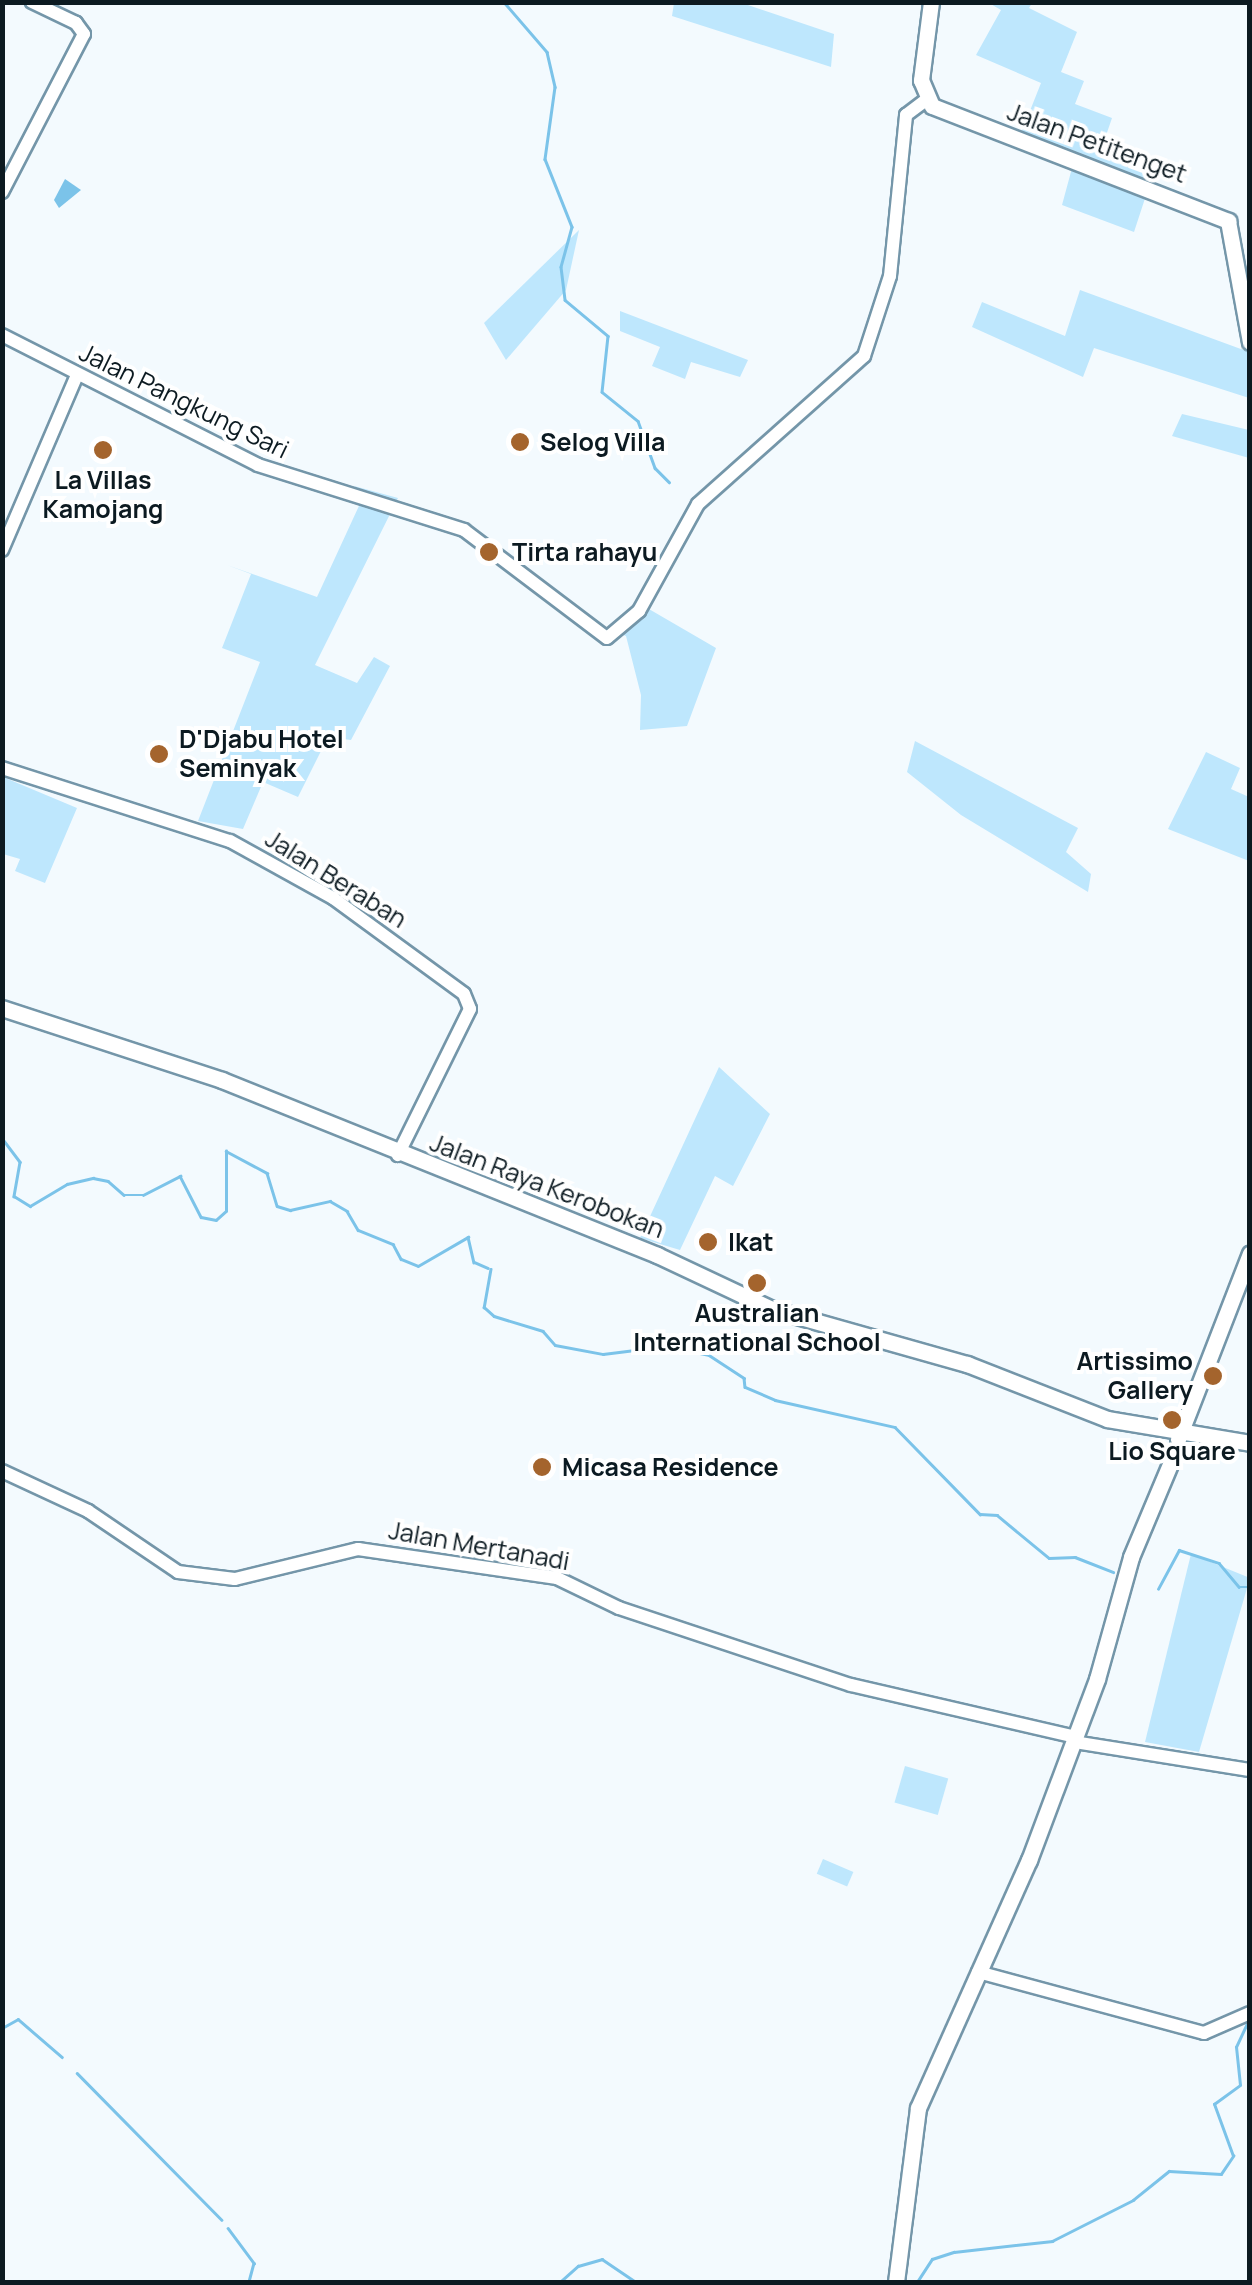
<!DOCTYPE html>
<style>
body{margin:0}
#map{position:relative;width:1252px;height:2285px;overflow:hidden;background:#f3fafe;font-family:Manrope,sans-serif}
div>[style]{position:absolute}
.green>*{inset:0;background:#bee7fd;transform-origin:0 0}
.water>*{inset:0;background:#7bc3e9}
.stream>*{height:2.5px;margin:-1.25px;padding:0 1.25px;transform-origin:1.25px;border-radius:1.25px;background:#7bc3e9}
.roads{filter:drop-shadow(2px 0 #7496a9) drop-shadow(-2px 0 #7496a9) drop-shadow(0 2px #7496a9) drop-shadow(0 -2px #7496a9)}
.minor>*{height:12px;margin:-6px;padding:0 6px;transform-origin:6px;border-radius:6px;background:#fff}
.major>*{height:15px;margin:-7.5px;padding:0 7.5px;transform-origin:7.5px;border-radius:7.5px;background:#fff}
.dots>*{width:28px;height:28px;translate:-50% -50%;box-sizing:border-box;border:5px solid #fff;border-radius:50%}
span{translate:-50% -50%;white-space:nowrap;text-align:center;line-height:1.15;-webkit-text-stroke:8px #fff;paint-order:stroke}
.street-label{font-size:25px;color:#0c1a21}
.poi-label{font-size:25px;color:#0c1a21;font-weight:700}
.left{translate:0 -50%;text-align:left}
.right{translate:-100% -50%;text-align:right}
.frame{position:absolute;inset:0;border:5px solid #0c1a21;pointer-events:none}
</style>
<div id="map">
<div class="green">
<i style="clip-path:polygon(674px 3px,742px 3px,834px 34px,831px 67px,672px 16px)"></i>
<i style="clip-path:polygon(989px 3px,1032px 3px,1029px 8px,1077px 32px,1061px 72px,1084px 81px,1075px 104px,1112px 118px,1100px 153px,1153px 174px,1134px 232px,1062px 205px,1075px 157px,1020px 136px,1041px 83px,976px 55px,1001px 10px)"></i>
<i style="clip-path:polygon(579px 230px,566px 290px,506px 360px,484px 323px)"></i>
<i style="clip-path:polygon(1080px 290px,1249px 352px,1249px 398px,1094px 348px,1083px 377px,972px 327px,982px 302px,1065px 336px)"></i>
<i style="clip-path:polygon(620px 311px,748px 360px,740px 377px,691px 362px,685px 379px,652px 366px,660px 347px,620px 331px)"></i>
<i style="clip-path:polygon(1182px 414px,1249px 430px,1249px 458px,1172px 436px)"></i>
<i style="clip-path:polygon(354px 486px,398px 498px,315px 665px,357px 683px,374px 657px,390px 666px,351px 740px,328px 737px,298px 797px,263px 782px,243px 829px,198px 821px,260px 662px,222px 648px,251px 574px,227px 565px,317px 597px,364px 495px)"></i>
<i style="clip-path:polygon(642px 605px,716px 648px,687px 726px,640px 730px,641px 695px,626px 636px,613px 631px)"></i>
<i style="clip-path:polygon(915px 741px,1078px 828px,1066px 852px,1091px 874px,1088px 892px,961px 815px,907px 772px)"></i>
<i style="clip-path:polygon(1206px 752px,1240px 768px,1231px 789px,1249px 797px,1249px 861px,1168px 829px)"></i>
<i style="clip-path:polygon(3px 777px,77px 808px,45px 883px,15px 871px,20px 859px,3px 854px)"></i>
<i style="clip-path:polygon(719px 1067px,770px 1114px,733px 1186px,715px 1176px,680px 1250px,640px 1238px)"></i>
<i style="clip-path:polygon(1191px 1554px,1250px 1578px,1199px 1752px,1145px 1742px)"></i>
<i style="left:905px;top:1766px;width:45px;height:38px;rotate:16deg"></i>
<i style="left:823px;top:1859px;width:33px;height:16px;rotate:23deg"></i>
</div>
<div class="water">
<i style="clip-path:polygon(65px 179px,81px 190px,59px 208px,54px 200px)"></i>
</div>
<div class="stream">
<i style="left:504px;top:2px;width:66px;rotate:49.3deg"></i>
<i style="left:547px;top:52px;width:36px;rotate:77deg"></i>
<i style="left:555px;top:87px;width:73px;rotate:97.9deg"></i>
<i style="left:545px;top:159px;width:73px;rotate:68.3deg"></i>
<i style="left:572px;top:227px;width:41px;rotate:105.4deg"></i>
<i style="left:561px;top:267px;width:33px;rotate:83deg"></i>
<i style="left:565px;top:300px;width:56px;rotate:39.9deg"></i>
<i style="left:608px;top:336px;width:56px;rotate:96.1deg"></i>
<i style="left:602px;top:392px;width:46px;rotate:38.9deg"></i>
<i style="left:638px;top:421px;width:50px;rotate:70.1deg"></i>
<i style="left:655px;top:468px;width:20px;rotate:45deg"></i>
<i style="left:2px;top:1138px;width:30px;rotate:53deg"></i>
<i style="left:20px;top:1162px;width:35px;rotate:100deg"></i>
<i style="left:14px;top:1196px;width:19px;rotate:32deg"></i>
<i style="left:30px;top:1206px;width:43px;rotate:-30.7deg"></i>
<i style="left:67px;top:1184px;width:27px;rotate:-13deg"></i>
<i style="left:93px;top:1178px;width:15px;rotate:11deg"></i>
<i style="left:108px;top:1181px;width:21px;rotate:41deg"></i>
<i style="left:124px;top:1195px;width:19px"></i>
<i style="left:143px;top:1195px;width:42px;rotate:-27.2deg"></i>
<i style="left:180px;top:1176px;width:46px;rotate:62.9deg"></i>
<i style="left:201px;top:1217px;width:15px;rotate:11deg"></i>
<i style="left:216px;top:1220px;width:13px;rotate:-42deg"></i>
<i style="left:226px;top:1211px;width:60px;rotate:-90deg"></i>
<i style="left:226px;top:1151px;width:47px;rotate:28.2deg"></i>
<i style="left:267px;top:1173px;width:34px;rotate:73deg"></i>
<i style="left:277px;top:1206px;width:14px;rotate:17deg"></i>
<i style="left:290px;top:1210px;width:41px;rotate:-12.7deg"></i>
<i style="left:330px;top:1201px;width:20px;rotate:30deg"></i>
<i style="left:347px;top:1211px;width:22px;rotate:60deg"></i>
<i style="left:358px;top:1230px;width:38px;rotate:22deg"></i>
<i style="left:393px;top:1244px;width:17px;rotate:62deg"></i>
<i style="left:401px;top:1259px;width:18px;rotate:22deg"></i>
<i style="left:418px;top:1266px;width:58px;rotate:-30.1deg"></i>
<i style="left:468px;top:1237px;width:26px;rotate:77deg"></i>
<i style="left:474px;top:1262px;width:15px;rotate:23deg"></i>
<i style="left:491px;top:1269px;width:39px;rotate:100deg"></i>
<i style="left:484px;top:1307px;width:13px;rotate:42deg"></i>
<i style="left:494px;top:1316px;width:51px;rotate:17deg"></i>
<i style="left:543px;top:1331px;width:18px;rotate:49deg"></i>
<i style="left:555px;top:1345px;width:49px;rotate:10.6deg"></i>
<i style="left:603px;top:1354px;width:64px;rotate:-7.2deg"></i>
<i style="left:666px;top:1346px;width:44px;rotate:11.8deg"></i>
<i style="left:709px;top:1355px;width:42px;rotate:33.3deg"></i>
<i style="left:744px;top:1378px;width:9px;rotate:84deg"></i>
<i style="left:745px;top:1387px;width:33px;rotate:23deg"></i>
<i style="left:775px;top:1400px;width:123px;rotate:12.7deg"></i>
<i style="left:895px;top:1427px;width:122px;rotate:45.7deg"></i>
<i style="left:980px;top:1514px;width:17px;rotate:3deg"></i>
<i style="left:997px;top:1515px;width:67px;rotate:39.6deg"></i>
<i style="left:1049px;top:1558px;width:26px;rotate:-2deg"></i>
<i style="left:1075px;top:1557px;width:41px;rotate:21.5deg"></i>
<i style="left:1158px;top:1589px;width:44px;rotate:-61.7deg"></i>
<i style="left:1179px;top:1550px;width:42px;rotate:18deg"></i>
<i style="left:1219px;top:1563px;width:31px;rotate:50deg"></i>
<i style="left:1239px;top:1587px;width:11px"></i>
<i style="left:2px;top:2028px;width:18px;rotate:-29deg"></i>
<i style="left:18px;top:2019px;width:58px;rotate:40.8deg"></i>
<i style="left:77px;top:2073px;width:206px;rotate:45.4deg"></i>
<i style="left:228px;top:2228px;width:44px;rotate:53.4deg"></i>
<i style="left:254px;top:2263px;width:20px;rotate:105deg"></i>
<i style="left:560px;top:2282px;width:24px;rotate:-42deg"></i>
<i style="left:578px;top:2266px;width:25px;rotate:-16deg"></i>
<i style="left:602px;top:2259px;width:41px;rotate:34.1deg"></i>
<i style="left:917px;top:2282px;width:27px;rotate:-57deg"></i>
<i style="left:932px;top:2259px;width:23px;rotate:-18deg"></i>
<i style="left:954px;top:2252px;width:99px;rotate:-6.4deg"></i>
<i style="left:1052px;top:2241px;width:91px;rotate:-26.8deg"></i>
<i style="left:1133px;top:2200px;width:46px;rotate:-38.9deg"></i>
<i style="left:1169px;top:2171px;width:52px;rotate:3.3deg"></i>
<i style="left:1221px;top:2174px;width:22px;rotate:-56deg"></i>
<i style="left:1233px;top:2156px;width:55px;rotate:-110.1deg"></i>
<i style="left:1214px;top:2104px;width:32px;rotate:-36deg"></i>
<i style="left:1240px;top:2085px;width:38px;rotate:-96deg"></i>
<i style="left:1236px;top:2047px;width:31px;rotate:-65deg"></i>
</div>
<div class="roads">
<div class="minor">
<i style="left:2px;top:192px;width:178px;rotate:-62.6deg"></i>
<i style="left:84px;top:34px;width:14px;rotate:-126deg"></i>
<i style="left:76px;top:23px;width:49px;rotate:-154.5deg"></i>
<i style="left:2px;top:335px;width:287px;rotate:26.9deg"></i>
<i style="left:258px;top:465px;width:216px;rotate:17.5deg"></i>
<i style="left:464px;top:530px;width:179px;rotate:37.1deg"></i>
<i style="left:607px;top:638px;width:42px;rotate:-40.2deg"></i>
<i style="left:639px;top:611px;width:122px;rotate:-61.1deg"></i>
<i style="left:698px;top:504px;width:222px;rotate:-41.7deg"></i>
<i style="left:864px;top:356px;width:84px;rotate:-72deg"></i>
<i style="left:890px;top:276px;width:162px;rotate:-84.3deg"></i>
<i style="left:906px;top:115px;width:26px;rotate:-37deg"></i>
<i style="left:2px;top:550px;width:190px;rotate:-66.8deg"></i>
<i style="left:2px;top:768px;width:239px;rotate:17.8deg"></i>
<i style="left:230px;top:841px;width:118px;rotate:29deg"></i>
<i style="left:333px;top:898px;width:162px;rotate:36.2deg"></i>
<i style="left:464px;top:994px;width:16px;rotate:68deg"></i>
<i style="left:470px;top:1009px;width:163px;rotate:116.3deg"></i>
<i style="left:2px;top:1471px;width:95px;rotate:24.9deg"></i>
<i style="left:88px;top:1511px;width:109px;rotate:34.1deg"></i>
<i style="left:178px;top:1572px;width:57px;rotate:7deg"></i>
<i style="left:235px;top:1579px;width:127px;rotate:-13.7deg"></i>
<i style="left:358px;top:1549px;width:201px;rotate:8.3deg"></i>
<i style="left:557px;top:1578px;width:69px;rotate:25.8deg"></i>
<i style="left:619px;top:1608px;width:244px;rotate:18.4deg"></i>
<i style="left:851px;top:1685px;width:232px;rotate:13deg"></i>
<i style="left:1081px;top:1743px;width:171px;rotate:9.1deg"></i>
<i style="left:978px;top:1972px;width:234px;rotate:15.1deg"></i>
<i style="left:1204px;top:2033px;width:50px;rotate:-23.5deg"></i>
</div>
<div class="major">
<i style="left:931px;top:2px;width:79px;rotate:97.3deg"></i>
<i style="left:921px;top:80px;width:28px;rotate:67deg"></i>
<i style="left:932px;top:106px;width:318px;rotate:21.2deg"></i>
<i style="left:1228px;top:221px;width:123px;rotate:79.7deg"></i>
<i style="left:2px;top:1008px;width:231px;rotate:18.1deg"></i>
<i style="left:222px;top:1080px;width:469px;rotate:21.9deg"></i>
<i style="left:657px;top:1255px;width:127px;rotate:25.2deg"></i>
<i style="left:772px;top:1309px;width:203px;rotate:15.8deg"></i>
<i style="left:967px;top:1364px;width:150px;rotate:21.4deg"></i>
<i style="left:1107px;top:1419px;width:145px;rotate:9.5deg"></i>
<i style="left:1178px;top:1439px;width:199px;rotate:-68.8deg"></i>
<i style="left:896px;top:2282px;width:175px;rotate:-82.8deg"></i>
<i style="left:918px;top:2108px;width:272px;rotate:-65.9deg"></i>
<i style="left:1029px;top:1860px;width:193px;rotate:-69.4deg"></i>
<i style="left:1097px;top:1679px;width:127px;rotate:-74.4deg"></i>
<i style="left:1131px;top:1557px;width:108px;rotate:-67.2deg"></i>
</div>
</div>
<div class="dots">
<i style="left:520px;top:442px;background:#a4642d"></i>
<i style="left:103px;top:450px;background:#a4642d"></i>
<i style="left:489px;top:552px;background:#a4642d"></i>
<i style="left:159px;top:754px;background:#a4642d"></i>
<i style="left:708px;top:1242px;background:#a4642d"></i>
<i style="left:757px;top:1283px;background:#a4642d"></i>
<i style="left:1213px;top:1376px;background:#a4642d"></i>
<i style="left:1172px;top:1420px;background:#a4642d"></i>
<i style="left:542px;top:1467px;background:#a4642d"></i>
</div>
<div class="street-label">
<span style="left:1097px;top:143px;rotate:20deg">Jalan Petitenget</span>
<span style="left:184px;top:401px;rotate:26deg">Jalan Pangkung Sari</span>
<span style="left:336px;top:879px;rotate:32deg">Jalan Beraban</span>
<span style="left:547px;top:1186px;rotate:21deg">Jalan Raya Kerobokan</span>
<span style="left:479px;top:1546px;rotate:10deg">Jalan Mertanadi</span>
</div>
<div class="poi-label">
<span class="left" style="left:540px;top:442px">Selog Villa</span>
<span style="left:103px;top:495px">La Villas<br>Kamojang</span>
<span class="left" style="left:512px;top:552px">Tirta rahayu</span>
<span class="left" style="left:179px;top:754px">D'Djabu Hotel<br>Seminyak</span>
<span class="left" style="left:728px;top:1242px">Ikat</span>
<span style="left:757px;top:1328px">Australian<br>International School</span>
<span class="right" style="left:1193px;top:1376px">Artissimo<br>Gallery</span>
<span style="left:1172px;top:1451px">Lio Square</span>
<span class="left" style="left:562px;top:1467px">Micasa Residence</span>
</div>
<div class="frame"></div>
</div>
